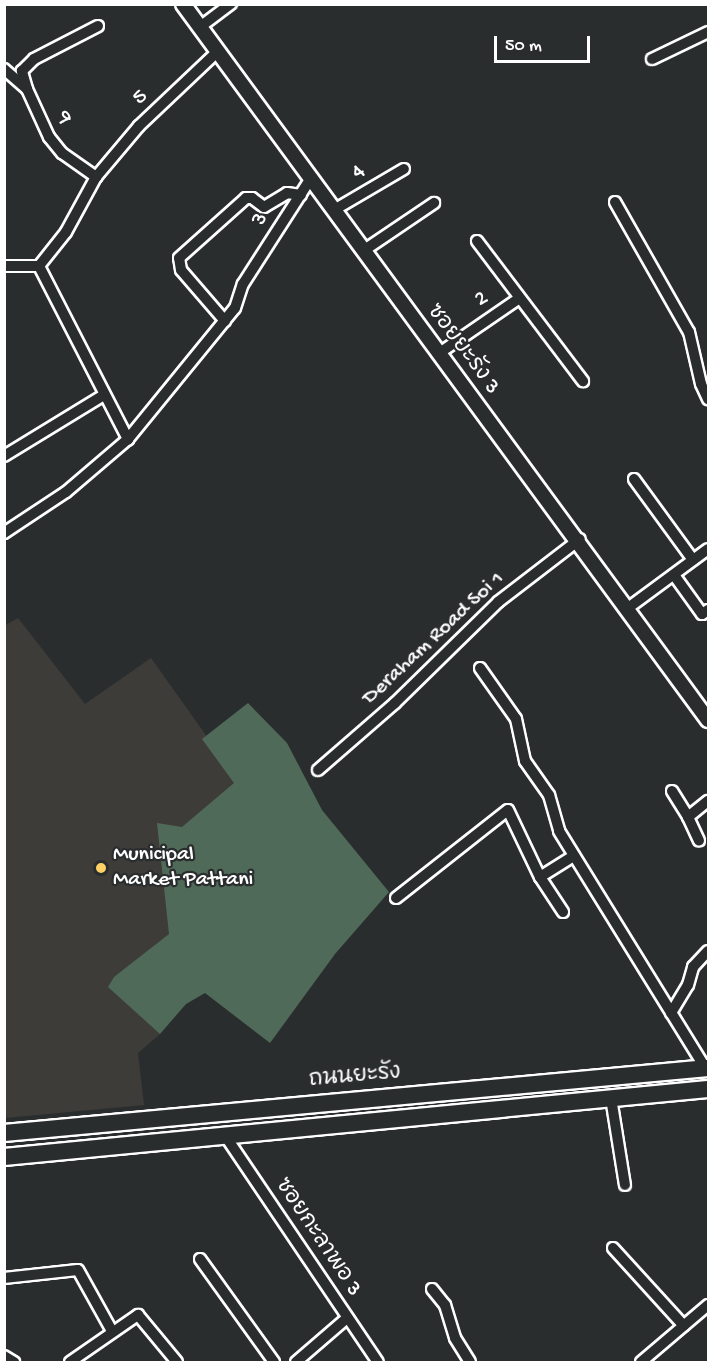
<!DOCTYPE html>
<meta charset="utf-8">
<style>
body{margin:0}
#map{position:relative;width:713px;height:1367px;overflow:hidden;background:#2a2d2e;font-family:"Gochi Hand","Playpen Sans Thai",sans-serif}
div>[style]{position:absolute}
.built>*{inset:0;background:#3e3c39}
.green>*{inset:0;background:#506a59}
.roads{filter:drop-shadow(2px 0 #fff) drop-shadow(-2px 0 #fff) drop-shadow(0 2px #fff) drop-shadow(0 -2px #fff)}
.minor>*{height:10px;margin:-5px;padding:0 5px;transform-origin:5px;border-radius:5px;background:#2a2d2e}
.tertiary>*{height:14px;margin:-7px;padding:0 7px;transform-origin:7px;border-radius:7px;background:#2a2d2e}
.primary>*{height:16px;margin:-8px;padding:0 8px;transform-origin:8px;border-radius:8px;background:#2a2d2e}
.dots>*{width:16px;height:16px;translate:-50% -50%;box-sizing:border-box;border:3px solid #2a2d2e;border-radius:50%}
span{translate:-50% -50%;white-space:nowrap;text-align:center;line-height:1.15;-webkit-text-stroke:4.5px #2a2d2e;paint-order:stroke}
.street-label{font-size:22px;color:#fff}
.poi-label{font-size:22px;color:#fff}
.left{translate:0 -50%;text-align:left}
.frame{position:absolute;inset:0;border:6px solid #fff;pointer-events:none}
.scale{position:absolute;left:494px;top:36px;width:96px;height:27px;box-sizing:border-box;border:3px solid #fff;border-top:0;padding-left:8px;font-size:18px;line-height:21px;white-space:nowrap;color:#fff;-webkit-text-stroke:4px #2a2d2e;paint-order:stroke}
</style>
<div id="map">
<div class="built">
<i style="clip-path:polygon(18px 618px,85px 704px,151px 658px,240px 783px,205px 911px,160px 1034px,138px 1053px,144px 1105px,5px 1118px,4px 626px)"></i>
</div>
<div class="green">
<i style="clip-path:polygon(248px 703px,287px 743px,322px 810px,389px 892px,335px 954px,270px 1043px,205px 993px,186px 1004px,160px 1034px,108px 987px,114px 977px,169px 934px,157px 823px,182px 827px,234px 783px,202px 739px)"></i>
</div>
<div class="roads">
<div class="minor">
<i style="left:200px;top:27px;width:39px;rotate:-37deg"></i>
<i style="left:652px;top:59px;width:62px;rotate:-25.7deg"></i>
<i style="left:4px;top:69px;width:30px;rotate:41deg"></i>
<i style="left:27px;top:89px;width:53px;rotate:65.4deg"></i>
<i style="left:49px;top:137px;width:21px;rotate:51deg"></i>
<i style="left:62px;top:153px;width:42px;rotate:35.2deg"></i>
<i style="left:27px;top:89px;width:19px;rotate:-106deg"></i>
<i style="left:22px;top:71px;width:17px;rotate:-45deg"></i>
<i style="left:34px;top:59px;width:72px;rotate:-27.3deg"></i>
<i style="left:615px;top:202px;width:150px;rotate:60.4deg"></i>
<i style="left:689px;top:332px;width:53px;rotate:77deg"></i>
<i style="left:701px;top:384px;width:17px;rotate:65deg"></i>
<i style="left:334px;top:210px;width:81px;rotate:-30.4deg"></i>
<i style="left:477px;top:241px;width:176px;rotate:52.9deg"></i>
<i style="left:363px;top:251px;width:86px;rotate:-34.1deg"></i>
<i style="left:4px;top:266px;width:35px"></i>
<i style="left:39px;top:266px;width:43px;rotate:-51.5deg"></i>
<i style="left:66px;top:232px;width:63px;rotate:-61.4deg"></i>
<i style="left:96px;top:177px;width:67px;rotate:-49.9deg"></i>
<i style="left:139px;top:126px;width:109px;rotate:-43.5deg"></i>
<i style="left:39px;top:266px;width:195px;rotate:62.8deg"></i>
<i style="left:225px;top:321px;width:67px;rotate:-130.8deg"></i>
<i style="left:181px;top:270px;width:12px;rotate:-99deg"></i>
<i style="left:179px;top:258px;width:90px;rotate:-41.8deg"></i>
<i style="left:246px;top:198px;width:6px"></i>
<i style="left:252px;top:198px;width:15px;rotate:37deg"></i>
<i style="left:264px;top:207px;width:27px;rotate:-31deg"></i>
<i style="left:287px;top:193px;width:14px;rotate:8deg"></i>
<i style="left:438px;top:354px;width:97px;rotate:-34.5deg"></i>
<i style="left:4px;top:456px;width:117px;rotate:-31.4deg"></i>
<i style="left:634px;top:479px;width:100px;rotate:53.9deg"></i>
<i style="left:4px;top:533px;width:74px;rotate:-33.5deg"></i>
<i style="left:66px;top:492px;width:82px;rotate:-40.5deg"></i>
<i style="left:128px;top:439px;width:169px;rotate:-50.8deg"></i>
<i style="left:235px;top:308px;width:25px;rotate:-72deg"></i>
<i style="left:243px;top:284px;width:126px;rotate:-57.3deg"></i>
<i style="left:674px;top:575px;width:48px;rotate:54.3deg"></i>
<i style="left:702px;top:614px;width:7px;rotate:-34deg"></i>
<i style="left:628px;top:608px;width:99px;rotate:-36.4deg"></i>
<i style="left:480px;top:668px;width:62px;rotate:54.8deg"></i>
<i style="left:516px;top:719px;width:43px;rotate:77.9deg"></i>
<i style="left:525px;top:761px;width:42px;rotate:54.8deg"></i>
<i style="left:549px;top:795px;width:37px;rotate:74deg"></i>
<i style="left:559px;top:831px;width:278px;rotate:58.3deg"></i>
<i style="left:318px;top:770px;width:102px;rotate:-41deg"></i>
<i style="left:395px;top:703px;width:144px;rotate:-44.4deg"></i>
<i style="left:498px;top:602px;width:103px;rotate:-37.5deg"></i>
<i style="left:672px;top:791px;width:31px;rotate:58deg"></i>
<i style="left:688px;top:817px;width:26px;rotate:-39deg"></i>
<i style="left:688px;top:817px;width:26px;rotate:65deg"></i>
<i style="left:540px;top:877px;width:40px;rotate:-32deg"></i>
<i style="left:396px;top:898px;width:142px;rotate:-38.2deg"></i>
<i style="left:508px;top:810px;width:74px;rotate:64.5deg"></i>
<i style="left:540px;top:877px;width:42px;rotate:56.7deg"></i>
<i style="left:671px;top:1013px;width:33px;rotate:-59deg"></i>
<i style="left:688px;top:985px;width:19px;rotate:-74deg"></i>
<i style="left:693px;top:967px;width:22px;rotate:-47deg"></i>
<i style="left:611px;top:1098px;width:88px;rotate:80.9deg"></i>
<i style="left:224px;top:1134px;width:275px;rotate:56deg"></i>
<i style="left:613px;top:1248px;width:105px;rotate:47.7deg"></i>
<i style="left:200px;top:1259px;width:127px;rotate:54.3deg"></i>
<i style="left:4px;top:1278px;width:74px;rotate:-6.2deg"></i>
<i style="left:78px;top:1270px;width:70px;rotate:60.9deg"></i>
<i style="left:432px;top:1289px;width:21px;rotate:51deg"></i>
<i style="left:445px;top:1305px;width:34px;rotate:73deg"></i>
<i style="left:455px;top:1338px;width:28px;rotate:58deg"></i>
<i style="left:4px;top:1356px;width:12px;rotate:31deg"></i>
<i style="left:70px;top:1362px;width:83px;rotate:-34.7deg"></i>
<i style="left:138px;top:1315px;width:61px;rotate:50.3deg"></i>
<i style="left:296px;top:1362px;width:67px;rotate:-40.8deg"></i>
<i style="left:641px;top:1362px;width:88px;rotate:-40.4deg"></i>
</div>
<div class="tertiary">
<i style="left:183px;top:4px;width:888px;rotate:53.75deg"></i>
</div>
<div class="primary">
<i style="left:4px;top:1133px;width:707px;rotate:-5.28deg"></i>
<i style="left:4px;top:1157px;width:707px;rotate:-5.52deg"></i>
</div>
</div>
<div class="dots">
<i style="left:101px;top:868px;background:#ffd166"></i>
</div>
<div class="street-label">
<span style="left:141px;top:98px;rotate:-43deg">5</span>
<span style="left:63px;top:118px;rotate:62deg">9</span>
<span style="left:359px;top:173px;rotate:-30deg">4</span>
<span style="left:261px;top:220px;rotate:-57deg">3</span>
<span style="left:482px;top:300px;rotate:-34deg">2</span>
<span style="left:462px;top:350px;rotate:53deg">ซอยยะรัง 3</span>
<span style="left:434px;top:639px;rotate:-43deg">Deraham Road Soi 1</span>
<span style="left:355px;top:1078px;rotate:-5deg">ถนนยะรัง</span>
<span style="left:317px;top:1238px;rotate:56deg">ซอยกะลาพอ 3</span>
</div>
<div class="poi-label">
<span class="left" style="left:113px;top:868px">Municipal<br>Market Pattani</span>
</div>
<div class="frame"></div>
<div class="scale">50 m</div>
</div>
